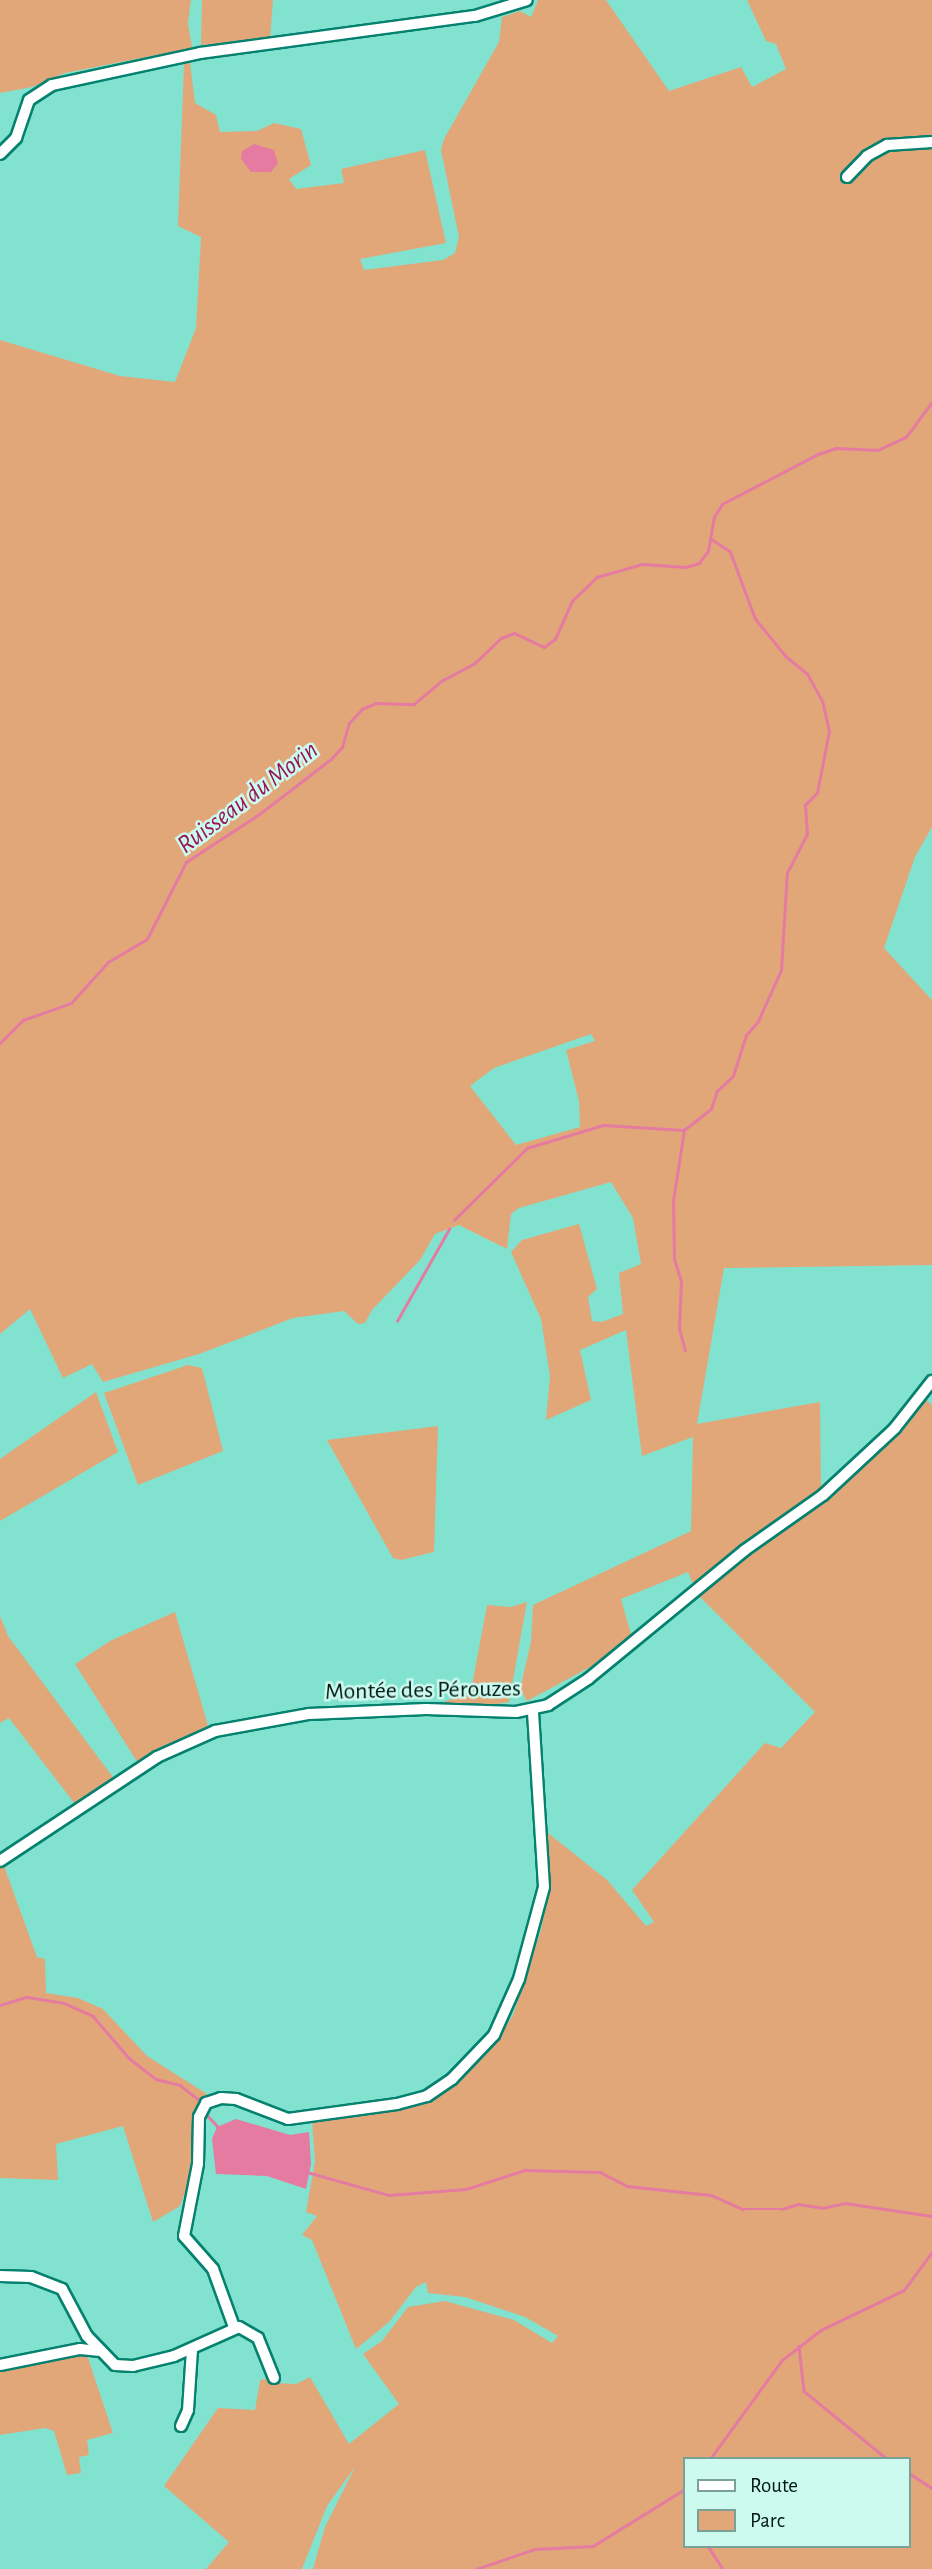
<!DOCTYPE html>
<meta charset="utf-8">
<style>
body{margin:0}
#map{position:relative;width:932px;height:2569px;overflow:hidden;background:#81e3cf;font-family:"Alegreya Sans",sans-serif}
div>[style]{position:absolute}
.green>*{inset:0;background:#e2a779}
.water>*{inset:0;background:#e57ba1}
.stream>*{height:2.5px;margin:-1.25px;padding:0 1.25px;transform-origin:1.25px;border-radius:1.25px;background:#e57ba1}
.roads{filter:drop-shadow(2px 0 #05816f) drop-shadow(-2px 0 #05816f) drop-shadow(0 2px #05816f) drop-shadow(0 -2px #05816f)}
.minor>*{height:10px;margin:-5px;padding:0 5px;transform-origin:5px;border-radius:5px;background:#fff}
span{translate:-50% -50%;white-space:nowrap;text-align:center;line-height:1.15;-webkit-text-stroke:5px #cdfaef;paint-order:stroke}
.street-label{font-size:24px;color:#001914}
.water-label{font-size:26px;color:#961753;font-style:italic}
.legend{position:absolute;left:683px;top:2457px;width:228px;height:91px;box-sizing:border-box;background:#cdfaef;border:2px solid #7ba097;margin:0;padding:9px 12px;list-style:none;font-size:21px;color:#001914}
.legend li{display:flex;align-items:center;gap:14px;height:35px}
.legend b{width:35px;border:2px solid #7ba097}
</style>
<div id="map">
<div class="green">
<i style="clip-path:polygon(0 0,191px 0,188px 23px,192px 48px,65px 73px,32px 87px,0 93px)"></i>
<i style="clip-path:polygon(202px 0,273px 0,270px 40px,201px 45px)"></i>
<i style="clip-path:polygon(evenodd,538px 0,606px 0,669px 91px,741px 67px,752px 87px,786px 69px,776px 44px,766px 41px,747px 0,932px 0,932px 827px,915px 857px,884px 948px,932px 1000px,932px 1265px,724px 1268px,697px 1424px,820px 1402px,821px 1490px,693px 1584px,688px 1572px,621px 1599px,631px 1634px,592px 1666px,527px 1701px,520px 1689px,531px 1642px,533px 1605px,691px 1531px,693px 1437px,642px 1456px,626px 1330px,580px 1350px,591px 1400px,546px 1420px,550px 1376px,541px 1319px,511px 1252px,522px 1240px,579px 1224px,597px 1289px,588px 1297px,592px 1321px,602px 1322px,623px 1314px,619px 1273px,641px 1264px,633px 1218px,611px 1182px,519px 1208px,511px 1214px,507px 1249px,459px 1225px,435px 1234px,420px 1260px,372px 1310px,365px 1323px,358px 1324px,344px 1311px,293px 1318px,199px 1354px,103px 1382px,92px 1364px,63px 1378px,30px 1309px,0 1334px,0 340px,120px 376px,175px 382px,196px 328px,201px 237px,178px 226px,184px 62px,190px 62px,195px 103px,216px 115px,220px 132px,257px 131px,274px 123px,301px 129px,311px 165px,289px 179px,296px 189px,344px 183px,341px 169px,425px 150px,446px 243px,360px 259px,364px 270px,443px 260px,455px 253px,459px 237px,441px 150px,444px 139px,499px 42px,502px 17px,520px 11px,531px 17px,538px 0,591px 1034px,595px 1041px,566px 1050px,579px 1101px,580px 1127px,516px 1145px,470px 1086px,494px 1068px,591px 1034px)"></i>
<i style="clip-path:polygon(188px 1365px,202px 1368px,223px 1451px,138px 1485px,104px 1393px)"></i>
<i style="clip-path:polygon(96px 1392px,118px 1452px,0 1521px,0 1459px)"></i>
<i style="clip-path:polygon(evenodd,925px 1399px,932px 1405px,932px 2569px,313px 2569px,325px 2527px,355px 2467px,327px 2506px,302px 2569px,206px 2569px,229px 2542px,164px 2486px,218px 2408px,255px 2410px,260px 2380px,270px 2378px,275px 2383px,296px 2384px,310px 2377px,349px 2444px,399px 2404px,363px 2354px,382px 2341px,408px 2307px,445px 2301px,514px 2320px,552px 2343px,558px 2336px,525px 2317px,465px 2297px,428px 2293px,426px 2282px,416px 2287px,389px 2322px,356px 2349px,312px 2240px,302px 2235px,317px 2216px,306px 2212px,315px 2161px,312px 2121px,429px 2101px,468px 2073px,492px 2048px,513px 2015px,541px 1930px,550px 1880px,548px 1833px,607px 1880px,646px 1926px,654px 1922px,632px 1890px,765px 1743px,781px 1748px,815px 1712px,698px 1595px,733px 1565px,816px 1508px,900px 1433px,925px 1399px,685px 2459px,909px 2459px,909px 2546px,685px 2546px,685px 2459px)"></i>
<i style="clip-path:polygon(438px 1426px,434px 1552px,401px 1560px,393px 1558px,327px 1440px)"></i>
<i style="clip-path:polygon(527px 1602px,509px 1702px,485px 1706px,441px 1703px,471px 1691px,487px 1605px,511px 1607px)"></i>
<i style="clip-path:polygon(175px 1612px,209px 1729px,138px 1763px,75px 1664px,110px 1641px)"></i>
<i style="clip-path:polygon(0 1616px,8px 1636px,115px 1780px,78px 1808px,9px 1718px,0 1723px)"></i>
<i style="clip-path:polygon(4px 1866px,37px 1957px,45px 1959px,46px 1993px,78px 1998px,103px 2009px,147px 2056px,207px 2094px,194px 2113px,190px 2179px,180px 2206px,153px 2222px,123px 2126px,56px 2144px,58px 2180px,0 2178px,0 1868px)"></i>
<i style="clip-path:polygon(86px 2352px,113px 2433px,87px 2440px,89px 2455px,79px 2457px,81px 2473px,67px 2475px,54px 2431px,45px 2428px,0 2435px,0 2367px)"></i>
</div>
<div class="water">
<i style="clip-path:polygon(254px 144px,274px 150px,278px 163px,271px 172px,251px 172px,241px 159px,242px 151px)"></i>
<i style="clip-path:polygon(236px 2119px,290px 2135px,309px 2132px,311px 2164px,306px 2189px,267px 2176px,216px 2174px,212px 2139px,217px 2127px)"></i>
</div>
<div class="stream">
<i style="left:0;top:1043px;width:33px;rotate:-45deg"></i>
<i style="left:23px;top:1020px;width:51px;rotate:-19.5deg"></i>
<i style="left:71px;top:1003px;width:55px;rotate:-47.9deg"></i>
<i style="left:108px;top:962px;width:45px;rotate:-30.5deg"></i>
<i style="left:147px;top:939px;width:86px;rotate:-63.1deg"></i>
<i style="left:186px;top:862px;width:86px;rotate:-33.1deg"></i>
<i style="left:258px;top:815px;width:92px;rotate:-37.5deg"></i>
<i style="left:331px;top:759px;width:16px;rotate:-47deg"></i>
<i style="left:342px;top:747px;width:25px;rotate:-74deg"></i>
<i style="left:349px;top:723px;width:19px;rotate:-47deg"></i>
<i style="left:362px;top:709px;width:15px;rotate:-23deg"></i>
<i style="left:376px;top:703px;width:38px;rotate:2deg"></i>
<i style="left:414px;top:704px;width:38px;rotate:-40deg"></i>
<i style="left:443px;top:680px;width:36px;rotate:-28deg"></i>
<i style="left:475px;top:663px;width:36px;rotate:-44deg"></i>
<i style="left:501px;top:638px;width:14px;rotate:-21deg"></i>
<i style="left:514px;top:633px;width:33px;rotate:25deg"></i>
<i style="left:544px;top:647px;width:14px;rotate:-36deg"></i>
<i style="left:555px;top:639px;width:42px;rotate:-65.9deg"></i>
<i style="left:572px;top:601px;width:35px;rotate:-44deg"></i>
<i style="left:597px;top:577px;width:47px;rotate:-16.1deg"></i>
<i style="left:642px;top:564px;width:44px;rotate:3.9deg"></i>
<i style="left:686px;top:567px;width:14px;rotate:-17deg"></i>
<i style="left:699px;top:563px;width:15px;rotate:-53deg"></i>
<i style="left:708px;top:551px;width:35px;rotate:-80deg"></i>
<i style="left:714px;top:517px;width:15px;rotate:-58deg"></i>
<i style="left:722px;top:504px;width:108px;rotate:-27.5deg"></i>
<i style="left:818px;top:454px;width:19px;rotate:-18deg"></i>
<i style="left:836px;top:448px;width:42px;rotate:2.7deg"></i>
<i style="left:878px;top:450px;width:31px;rotate:-25deg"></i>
<i style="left:906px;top:437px;width:44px;rotate:-53.4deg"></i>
<i style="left:454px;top:1220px;width:103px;rotate:-44.6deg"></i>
<i style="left:527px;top:1148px;width:79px;rotate:-16.8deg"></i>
<i style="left:603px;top:1125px;width:81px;rotate:3.5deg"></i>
<i style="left:397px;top:1321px;width:106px;rotate:-60.5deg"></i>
<i style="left:685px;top:1351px;width:24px;rotate:-105deg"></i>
<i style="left:679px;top:1328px;width:47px;rotate:-87.6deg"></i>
<i style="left:681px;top:1281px;width:23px;rotate:-108deg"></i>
<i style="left:674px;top:1259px;width:58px;rotate:-91deg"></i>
<i style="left:673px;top:1201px;width:72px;rotate:-81.2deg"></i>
<i style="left:684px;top:1130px;width:34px;rotate:-38deg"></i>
<i style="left:711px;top:1109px;width:19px;rotate:-72deg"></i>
<i style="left:717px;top:1091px;width:22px;rotate:-43deg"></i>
<i style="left:733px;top:1076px;width:43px;rotate:-72.4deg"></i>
<i style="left:746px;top:1035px;width:18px;rotate:-49deg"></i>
<i style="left:758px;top:1021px;width:56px;rotate:-65.7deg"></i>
<i style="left:781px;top:970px;width:97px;rotate:-86.5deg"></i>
<i style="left:787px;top:873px;width:44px;rotate:-62.9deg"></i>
<i style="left:807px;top:834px;width:29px;rotate:-94deg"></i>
<i style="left:805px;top:805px;width:17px;rotate:-45deg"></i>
<i style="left:817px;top:793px;width:63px;rotate:-79deg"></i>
<i style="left:829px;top:731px;width:31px;rotate:-103deg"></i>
<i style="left:822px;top:701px;width:31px;rotate:-119deg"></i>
<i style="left:807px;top:674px;width:27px;rotate:-141deg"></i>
<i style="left:786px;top:657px;width:49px;rotate:-129.2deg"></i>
<i style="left:755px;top:619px;width:72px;rotate:-110.5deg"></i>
<i style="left:730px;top:552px;width:23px;rotate:-146deg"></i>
<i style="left:0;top:2005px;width:28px;rotate:-17deg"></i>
<i style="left:27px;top:1997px;width:37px;rotate:9deg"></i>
<i style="left:64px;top:2003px;width:32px;rotate:24deg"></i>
<i style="left:93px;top:2016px;width:55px;rotate:49.4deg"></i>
<i style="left:129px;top:2058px;width:34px;rotate:38deg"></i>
<i style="left:156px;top:2079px;width:25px;rotate:14deg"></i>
<i style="left:180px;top:2085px;width:23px;rotate:38deg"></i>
<i style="left:208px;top:2116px;width:18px;rotate:47deg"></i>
<i style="left:307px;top:2172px;width:85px;rotate:15.7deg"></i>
<i style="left:389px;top:2195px;width:77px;rotate:-4.5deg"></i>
<i style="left:466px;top:2189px;width:62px;rotate:-17.9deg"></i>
<i style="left:525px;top:2170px;width:75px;rotate:1.5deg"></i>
<i style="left:600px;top:2172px;width:30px;rotate:27deg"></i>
<i style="left:627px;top:2186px;width:84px;rotate:6.1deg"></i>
<i style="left:711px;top:2195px;width:35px;rotate:24deg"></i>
<i style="left:743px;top:2209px;width:39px"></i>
<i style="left:782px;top:2209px;width:17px;rotate:-17deg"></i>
<i style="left:798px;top:2204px;width:24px;rotate:9deg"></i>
<i style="left:822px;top:2208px;width:24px;rotate:-12deg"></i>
<i style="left:845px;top:2203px;width:88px;rotate:8.5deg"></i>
<i style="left:799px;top:2346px;width:45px;rotate:83.7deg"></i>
<i style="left:804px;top:2391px;width:107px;rotate:39.3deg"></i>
<i style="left:710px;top:2459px;width:122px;rotate:-54deg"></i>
<i style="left:782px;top:2360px;width:49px;rotate:-37.6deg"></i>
<i style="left:821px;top:2330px;width:92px;rotate:-25.7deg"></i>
<i style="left:904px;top:2290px;width:47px;rotate:-53.6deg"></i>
<i style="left:909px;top:2473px;width:27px;rotate:33deg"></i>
<i style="left:708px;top:2546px;width:27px;rotate:57deg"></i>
<i style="left:476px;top:2569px;width:62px;rotate:-18.7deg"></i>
<i style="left:535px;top:2549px;width:58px;rotate:-3deg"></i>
<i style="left:593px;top:2546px;width:108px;rotate:-31.8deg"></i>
</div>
<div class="roads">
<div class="minor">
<i style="left:0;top:154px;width:23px;rotate:-45deg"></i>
<i style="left:16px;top:138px;width:40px;rotate:-71.1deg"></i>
<i style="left:29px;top:100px;width:27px;rotate:-33deg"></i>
<i style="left:52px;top:85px;width:151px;rotate:-12.2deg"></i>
<i style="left:200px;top:53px;width:277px;rotate:-7.7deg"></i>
<i style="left:475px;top:16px;width:54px;rotate:-17.1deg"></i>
<i style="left:847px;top:177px;width:29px;rotate:-46deg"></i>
<i style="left:867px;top:156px;width:23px;rotate:-29deg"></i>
<i style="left:887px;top:145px;width:45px;rotate:-3.8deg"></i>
<i style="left:0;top:1861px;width:188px;rotate:-33.5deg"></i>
<i style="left:157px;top:1757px;width:64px;rotate:-24.1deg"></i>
<i style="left:215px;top:1731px;width:96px;rotate:-10.3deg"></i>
<i style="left:309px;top:1714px;width:117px;rotate:-2.4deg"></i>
<i style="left:426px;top:1709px;width:90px;rotate:1.9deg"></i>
<i style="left:516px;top:1712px;width:33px;rotate:-12deg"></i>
<i style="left:548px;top:1705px;width:48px;rotate:-33deg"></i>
<i style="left:588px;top:1679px;width:203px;rotate:-39.4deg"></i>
<i style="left:745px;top:1550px;width:95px;rotate:-35.2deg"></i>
<i style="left:823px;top:1495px;width:98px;rotate:-42.9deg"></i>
<i style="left:895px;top:1428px;width:60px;rotate:-51.8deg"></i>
<i style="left:0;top:2276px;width:31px;rotate:2deg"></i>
<i style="left:31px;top:2277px;width:33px;rotate:21deg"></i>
<i style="left:62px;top:2289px;width:53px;rotate:62deg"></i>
<i style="left:87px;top:2336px;width:40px;rotate:46deg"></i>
<i style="left:115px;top:2365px;width:18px;rotate:3deg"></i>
<i style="left:133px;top:2366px;width:42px;rotate:-13.7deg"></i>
<i style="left:174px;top:2356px;width:71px;rotate:-24deg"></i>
<i style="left:239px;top:2327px;width:22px;rotate:30deg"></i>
<i style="left:258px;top:2338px;width:43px;rotate:68.2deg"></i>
<i style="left:234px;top:2327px;width:62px;rotate:-109.9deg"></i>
<i style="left:213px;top:2269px;width:44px;rotate:-131.3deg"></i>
<i style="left:184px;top:2236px;width:73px;rotate:-79deg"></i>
<i style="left:198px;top:2164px;width:47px;rotate:-88.8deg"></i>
<i style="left:199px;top:2117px;width:16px;rotate:-63deg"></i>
<i style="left:206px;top:2103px;width:16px;rotate:-18deg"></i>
<i style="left:221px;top:2098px;width:15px;rotate:4deg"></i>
<i style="left:236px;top:2099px;width:56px;rotate:21deg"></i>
<i style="left:288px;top:2119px;width:110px;rotate:-7.8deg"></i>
<i style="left:397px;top:2104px;width:31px;rotate:-15deg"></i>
<i style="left:427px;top:2096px;width:30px;rotate:-34deg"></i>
<i style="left:452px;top:2079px;width:61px;rotate:-46.3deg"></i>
<i style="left:494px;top:2035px;width:61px;rotate:-65.9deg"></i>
<i style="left:519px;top:1979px;width:95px;rotate:-74.8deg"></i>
<i style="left:544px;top:1887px;width:176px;rotate:-93.6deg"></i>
<i style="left:0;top:2365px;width:82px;rotate:-11.3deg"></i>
<i style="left:80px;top:2349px;width:18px;rotate:6deg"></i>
<i style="left:181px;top:2426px;width:17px;rotate:-66deg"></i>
<i style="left:188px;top:2410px;width:60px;rotate:-86.2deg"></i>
</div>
</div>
<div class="street-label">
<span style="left:423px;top:1691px;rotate:-1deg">Montée des Pérouzes</span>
</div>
<div class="water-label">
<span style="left:248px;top:798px;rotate:-37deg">Ruisseau du Morin</span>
</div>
<ul class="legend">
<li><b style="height:9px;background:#fff"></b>Route</li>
<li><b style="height:19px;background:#e2a779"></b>Parc</li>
</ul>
</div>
